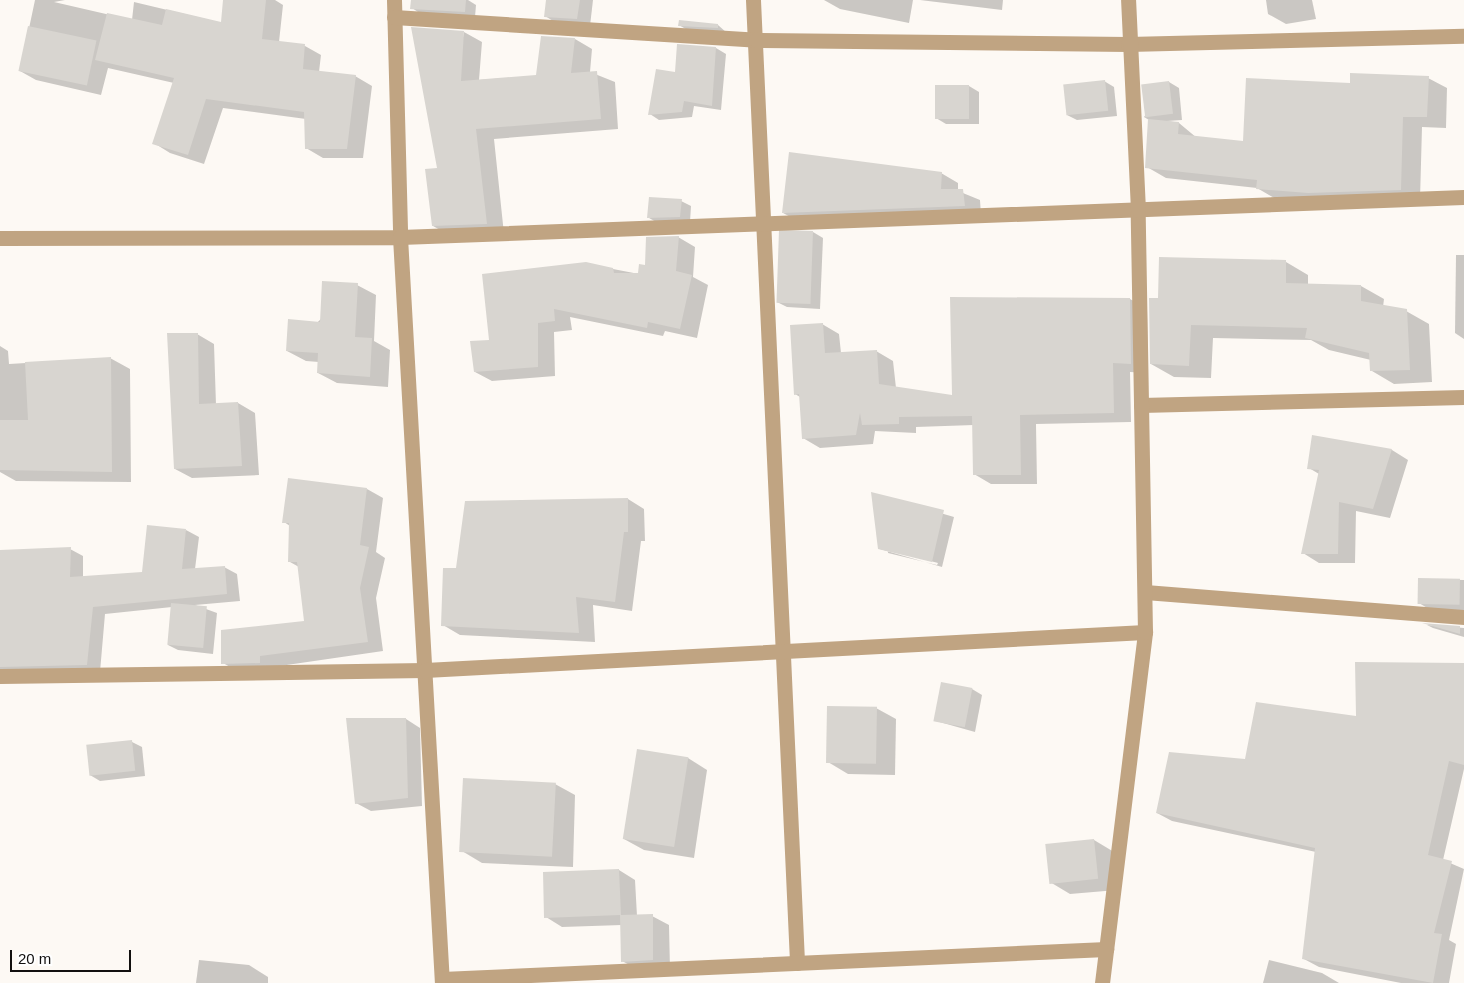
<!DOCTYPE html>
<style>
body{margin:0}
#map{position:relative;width:1464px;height:983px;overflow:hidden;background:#fdf9f4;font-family:Helvetica,sans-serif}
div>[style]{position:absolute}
.shadow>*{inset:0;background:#0003}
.building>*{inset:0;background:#d8d5d0;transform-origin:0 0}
.minor>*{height:15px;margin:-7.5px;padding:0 7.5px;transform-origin:7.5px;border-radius:7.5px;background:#c0a482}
span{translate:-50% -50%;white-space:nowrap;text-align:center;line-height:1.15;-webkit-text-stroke:5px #fff;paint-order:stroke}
.scale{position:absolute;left:10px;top:950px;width:121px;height:22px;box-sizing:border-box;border:2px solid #12100f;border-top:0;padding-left:6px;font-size:15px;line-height:18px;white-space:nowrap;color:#12100f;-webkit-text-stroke:4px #fff;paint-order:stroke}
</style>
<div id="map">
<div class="shadow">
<i style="clip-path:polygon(35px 0,65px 0,54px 2px,132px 20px,134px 2px,222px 23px,224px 0,275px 0,283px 5px,279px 42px,305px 46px,321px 55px,319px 72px,355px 76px,372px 86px,363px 158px,323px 158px,306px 148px,306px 119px,223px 108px,204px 164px,170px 153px,154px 143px,174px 83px,108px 68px,101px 95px,36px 80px,20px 71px)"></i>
<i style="clip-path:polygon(412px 0,468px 0,476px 5px,475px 17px,421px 14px,412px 8px)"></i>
<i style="clip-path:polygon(547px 0,593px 0,590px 26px,558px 24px,545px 16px)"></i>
<i style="clip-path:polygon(824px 0,913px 0,909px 23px,840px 9px)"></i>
<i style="clip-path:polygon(920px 0,1003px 0,1002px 10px)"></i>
<i style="clip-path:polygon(1266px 0,1312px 0,1316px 19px,1286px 24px,1268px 14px)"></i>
<i style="clip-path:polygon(679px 25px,718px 25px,727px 33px,689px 31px)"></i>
<i style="clip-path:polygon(464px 32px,482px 42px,479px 80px,537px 76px,575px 39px,592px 49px,590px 72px,615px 82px,618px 129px,494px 139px,504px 234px,451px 236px,433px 226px,438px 169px)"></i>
<i style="clip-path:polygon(716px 48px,726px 54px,721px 110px,694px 106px,692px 117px,659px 120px,650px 114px,676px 74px)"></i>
<i style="clip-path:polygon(1428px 78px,1447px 88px,1446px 128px,1422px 127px,1420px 200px,1276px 199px,1257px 188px,1166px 178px,1147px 167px,1149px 120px,1144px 117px,1169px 82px,1179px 88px,1182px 120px,1167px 121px,1179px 123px,1197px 138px,1245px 143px,1351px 84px)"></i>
<i style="clip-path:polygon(1104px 81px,1114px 87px,1117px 116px,1077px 120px,1067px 115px)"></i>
<i style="clip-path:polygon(969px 86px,979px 92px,979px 124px,946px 124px,936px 118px)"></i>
<i style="clip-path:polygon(941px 173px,958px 183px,958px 191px,980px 200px,981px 215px,800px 222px,783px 213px)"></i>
<i style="clip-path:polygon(681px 201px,691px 206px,690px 222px,658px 223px,649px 218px)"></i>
<i style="clip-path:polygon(813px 232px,823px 238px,820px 309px,787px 307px,777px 302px)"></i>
<i style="clip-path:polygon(678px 237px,695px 247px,693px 277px,708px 285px,697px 338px,665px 331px,663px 336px,570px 317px,572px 330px,554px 332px,555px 376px,492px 381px,475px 372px,491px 341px,613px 269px,639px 274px)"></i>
<i style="clip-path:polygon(1456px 255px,1464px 255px,1464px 339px,1455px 333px)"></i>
<i style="clip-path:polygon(1286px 262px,1308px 275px,1308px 285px,1361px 286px,1384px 299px,1383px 307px,1406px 311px,1429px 324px,1432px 382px,1394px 384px,1372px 371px,1371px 360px,1329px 350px,1311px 340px,1213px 338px,1211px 378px,1174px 377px,1151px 364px,1159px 299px)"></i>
<i style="clip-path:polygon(357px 285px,376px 295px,374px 341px,390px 350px,388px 387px,337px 383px,318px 373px,319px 362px,306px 361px,287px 351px)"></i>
<i style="clip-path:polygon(1130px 299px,1147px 309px,1148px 373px,1130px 372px,1131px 422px,1036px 424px,1037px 484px,991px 484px,974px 474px,974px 425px,916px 427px,916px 433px,875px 431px,873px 444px,820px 448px,803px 438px,800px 397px,795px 394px,822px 324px,839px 334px,841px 353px,876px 351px,893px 361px,896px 388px,954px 396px)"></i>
<i style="clip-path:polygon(197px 334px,214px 344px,216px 405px,238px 403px,255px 413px,259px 475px,192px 478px,175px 469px)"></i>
<i style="clip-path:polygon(0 346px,8px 351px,9px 364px,110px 358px,130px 369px,131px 482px,16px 481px,0 472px)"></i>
<i style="clip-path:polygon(1313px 436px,1392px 450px,1408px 460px,1390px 518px,1356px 511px,1355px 563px,1319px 563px,1303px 553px,1319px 474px,1309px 468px)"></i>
<i style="clip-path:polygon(367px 489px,383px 498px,376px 552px,385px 558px,376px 598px,383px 651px,239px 672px,223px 663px,306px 622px,299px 567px,290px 562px,290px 526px,284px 522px)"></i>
<i style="clip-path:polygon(evenodd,872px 493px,954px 517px,942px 567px,880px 549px,872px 493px,888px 550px,938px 563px,937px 565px,888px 553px,888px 550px)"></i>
<i style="clip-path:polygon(628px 499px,644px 509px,645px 541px,641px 541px,632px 611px,593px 605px,595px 642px,460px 635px,443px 625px,457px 570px)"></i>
<i style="clip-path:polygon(186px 530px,199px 537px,195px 569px,224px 567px,237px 574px,240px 601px,195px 605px,217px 613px,213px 654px,178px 650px,168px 645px,172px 607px,105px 614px,100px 672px,0 673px,0 552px,70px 549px,83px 556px,83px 577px,143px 573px)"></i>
<i style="clip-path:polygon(1419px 579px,1464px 580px,1464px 612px,1429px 609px,1419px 603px)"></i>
<i style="clip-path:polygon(1427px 625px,1464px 628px,1464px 637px,1433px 628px)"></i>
<i style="clip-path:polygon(1464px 664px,1464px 769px,1443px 860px,1464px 869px,1449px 940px,1456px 944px,1449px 983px,1401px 983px,1319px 967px,1304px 959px,1316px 852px,1172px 821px,1157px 813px,1246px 760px,1357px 717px)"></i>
<i style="clip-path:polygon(972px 689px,982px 695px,975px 732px,936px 721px)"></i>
<i style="clip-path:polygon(876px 708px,896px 719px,895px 775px,848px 774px,828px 762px)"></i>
<i style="clip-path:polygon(406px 719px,420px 728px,422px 806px,371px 811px,356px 803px)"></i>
<i style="clip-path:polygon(132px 742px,142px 747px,145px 776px,100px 781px,90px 775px)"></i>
<i style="clip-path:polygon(688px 758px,707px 770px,694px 858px,644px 850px,624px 839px)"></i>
<i style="clip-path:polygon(555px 784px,575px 795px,573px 867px,482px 863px,462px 851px)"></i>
<i style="clip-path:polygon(1094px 840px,1114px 852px,1117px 890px,1070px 894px,1050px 882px)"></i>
<i style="clip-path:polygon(619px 870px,635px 880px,637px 916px,652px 916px,669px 925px,670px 969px,639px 970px,622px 961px,622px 925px,562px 927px,546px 917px)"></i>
<i style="clip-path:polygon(199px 960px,249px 965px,268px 977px,268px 983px,196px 983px)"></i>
<i style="clip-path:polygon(1269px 960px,1322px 973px,1339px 983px,1263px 983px)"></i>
</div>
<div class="building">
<i style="clip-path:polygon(223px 0,266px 0,262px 39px,305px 44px,303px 69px,356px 75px,347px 149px,305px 149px,304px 112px,206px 99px,188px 155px,152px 144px,174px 78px,95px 60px,107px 13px,162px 25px,166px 9px,221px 22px)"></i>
<i style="clip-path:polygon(411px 0,466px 0,465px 12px,410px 9px)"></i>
<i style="clip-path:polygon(546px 0,580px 0,577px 19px,544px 17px)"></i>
<i style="clip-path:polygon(679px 20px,718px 24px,718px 28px,678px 26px)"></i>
<i style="left:28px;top:26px;width:70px;height:46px;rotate:12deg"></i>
<i style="clip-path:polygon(411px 27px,464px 31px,461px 81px,536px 75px,541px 36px,575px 38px,571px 73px,597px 71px,601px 119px,476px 129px,487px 224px,432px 226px,425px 169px,437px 168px)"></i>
<i style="clip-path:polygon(677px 44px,716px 47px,712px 106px,684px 101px,682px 112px,648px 115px,656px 69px,675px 72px)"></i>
<i style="clip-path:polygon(1350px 73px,1429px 76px,1427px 117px,1403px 117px,1401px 190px,1308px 193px,1256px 189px,1257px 180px,1145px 168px,1148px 119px,1179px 122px,1178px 134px,1243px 141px,1246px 78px,1350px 83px)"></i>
<i style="left:1105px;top:80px;width:31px;height:42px;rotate:84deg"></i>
<i style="left:1169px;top:81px;width:33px;height:28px;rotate:83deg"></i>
<i style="left:935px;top:85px;width:34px;height:34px"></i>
<i style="clip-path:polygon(789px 152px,942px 172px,941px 189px,963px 189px,965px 206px,782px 213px)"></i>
<i style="clip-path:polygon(649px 197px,682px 199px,680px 217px,647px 218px)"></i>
<i style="left:813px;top:231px;width:73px;height:34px;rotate:92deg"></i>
<i style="clip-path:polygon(679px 236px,676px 271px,692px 275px,680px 329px,648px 322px,647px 328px,554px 309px,555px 321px,538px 323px,538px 367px,474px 372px,470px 341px,489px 340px,482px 274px,586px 262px,613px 268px,614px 273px,638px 273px,639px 264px,645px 265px,646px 237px)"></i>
<i style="clip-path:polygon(1159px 257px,1286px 260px,1286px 283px,1361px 285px,1361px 301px,1407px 309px,1410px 370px,1370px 371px,1369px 353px,1305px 338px,1307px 328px,1191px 325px,1189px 366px,1150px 364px,1149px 298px,1158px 298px)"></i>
<i style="clip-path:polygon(322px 281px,358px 283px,355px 337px,372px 338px,370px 377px,317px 373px,318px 353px,286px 351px,288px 319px,320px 322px)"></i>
<i style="clip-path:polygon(950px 297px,1130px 298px,1131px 364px,1113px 363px,1114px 413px,1020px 415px,1021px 475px,973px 475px,972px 416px,899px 417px,899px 424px,862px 425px,860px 413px,856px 435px,802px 439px,799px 394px,794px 395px,790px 325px,823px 323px,825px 353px,877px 350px,879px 384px,952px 395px)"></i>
<i style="clip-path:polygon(167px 333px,198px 333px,199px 404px,238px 402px,242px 466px,174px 469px)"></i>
<i style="clip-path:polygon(111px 357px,112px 472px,0 470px,0 420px,28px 420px,25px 362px)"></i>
<i style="clip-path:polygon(1312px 435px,1392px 449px,1373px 509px,1339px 502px,1338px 554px,1301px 554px,1319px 470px,1307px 469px)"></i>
<i style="clip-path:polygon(288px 478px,367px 488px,360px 545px,369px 547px,360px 588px,368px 642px,260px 656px,260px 663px,221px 664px,221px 630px,304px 621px,297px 562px,288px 562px,289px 523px,282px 523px)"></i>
<i style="clip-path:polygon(871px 492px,944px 510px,932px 562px,878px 549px)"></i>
<i style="clip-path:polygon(628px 498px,628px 532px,624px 532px,615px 602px,576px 597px,579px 633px,441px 626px,443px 568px,456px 568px,465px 501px)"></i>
<i style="clip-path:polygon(147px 525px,186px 529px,182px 569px,225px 566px,227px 594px,93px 607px,87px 665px,0 667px,0 550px,71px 547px,70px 577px,142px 572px)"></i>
<i style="left:1418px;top:578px;width:42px;height:26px;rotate:1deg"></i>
<i style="left:171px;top:603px;width:36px;height:42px;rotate:5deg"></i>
<i style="clip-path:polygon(1422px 623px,1460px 626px,1460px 634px)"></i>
<i style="clip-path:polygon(1355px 662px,1464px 663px,1464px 765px,1449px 761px,1428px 855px,1452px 861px,1434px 933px,1442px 934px,1433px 983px,1302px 959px,1315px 848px,1156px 813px,1169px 752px,1245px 759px,1256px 702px,1356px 716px)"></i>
<i style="left:941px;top:682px;width:32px;height:40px;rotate:11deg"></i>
<i style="left:827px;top:706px;width:50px;height:57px;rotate:1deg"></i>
<i style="clip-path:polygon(346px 718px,406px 718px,408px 798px,355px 804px)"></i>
<i style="left:132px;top:740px;width:31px;height:46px;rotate:84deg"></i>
<i style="left:637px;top:749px;width:52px;height:91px;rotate:9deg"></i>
<i style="left:463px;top:778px;width:93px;height:74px;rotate:3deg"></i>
<i style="left:1094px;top:839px;width:40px;height:49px;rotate:84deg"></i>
<i style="clip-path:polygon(619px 869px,621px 915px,653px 914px,653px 960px,621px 962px,620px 915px,544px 918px,543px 872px)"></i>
</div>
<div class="minor">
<i style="left:394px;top:0;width:237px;rotate:88.5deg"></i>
<i style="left:400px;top:237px;width:747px;rotate:86.78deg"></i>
<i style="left:753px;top:0;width:964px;rotate:87.38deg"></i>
<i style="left:394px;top:17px;width:363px;rotate:3.6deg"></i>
<i style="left:756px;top:40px;width:372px;rotate:0.6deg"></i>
<i style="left:1128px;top:44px;width:336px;rotate:-1.4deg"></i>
<i style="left:0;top:238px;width:400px;rotate:-0.1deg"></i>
<i style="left:400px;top:237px;width:1065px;rotate:-2.15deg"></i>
<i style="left:1141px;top:405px;width:323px;rotate:-1.4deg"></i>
<i style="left:1145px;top:592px;width:320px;rotate:4.5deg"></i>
<i style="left:0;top:676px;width:425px;rotate:-0.8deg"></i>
<i style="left:425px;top:670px;width:721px;rotate:-3.02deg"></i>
<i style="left:442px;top:979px;width:665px;rotate:-2.59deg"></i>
<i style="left:1102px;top:983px;width:354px;rotate:-83deg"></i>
<i style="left:1145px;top:632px;width:422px;rotate:-91deg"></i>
<i style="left:1138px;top:210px;width:210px;rotate:-92.7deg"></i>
</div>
<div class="scale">20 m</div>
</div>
